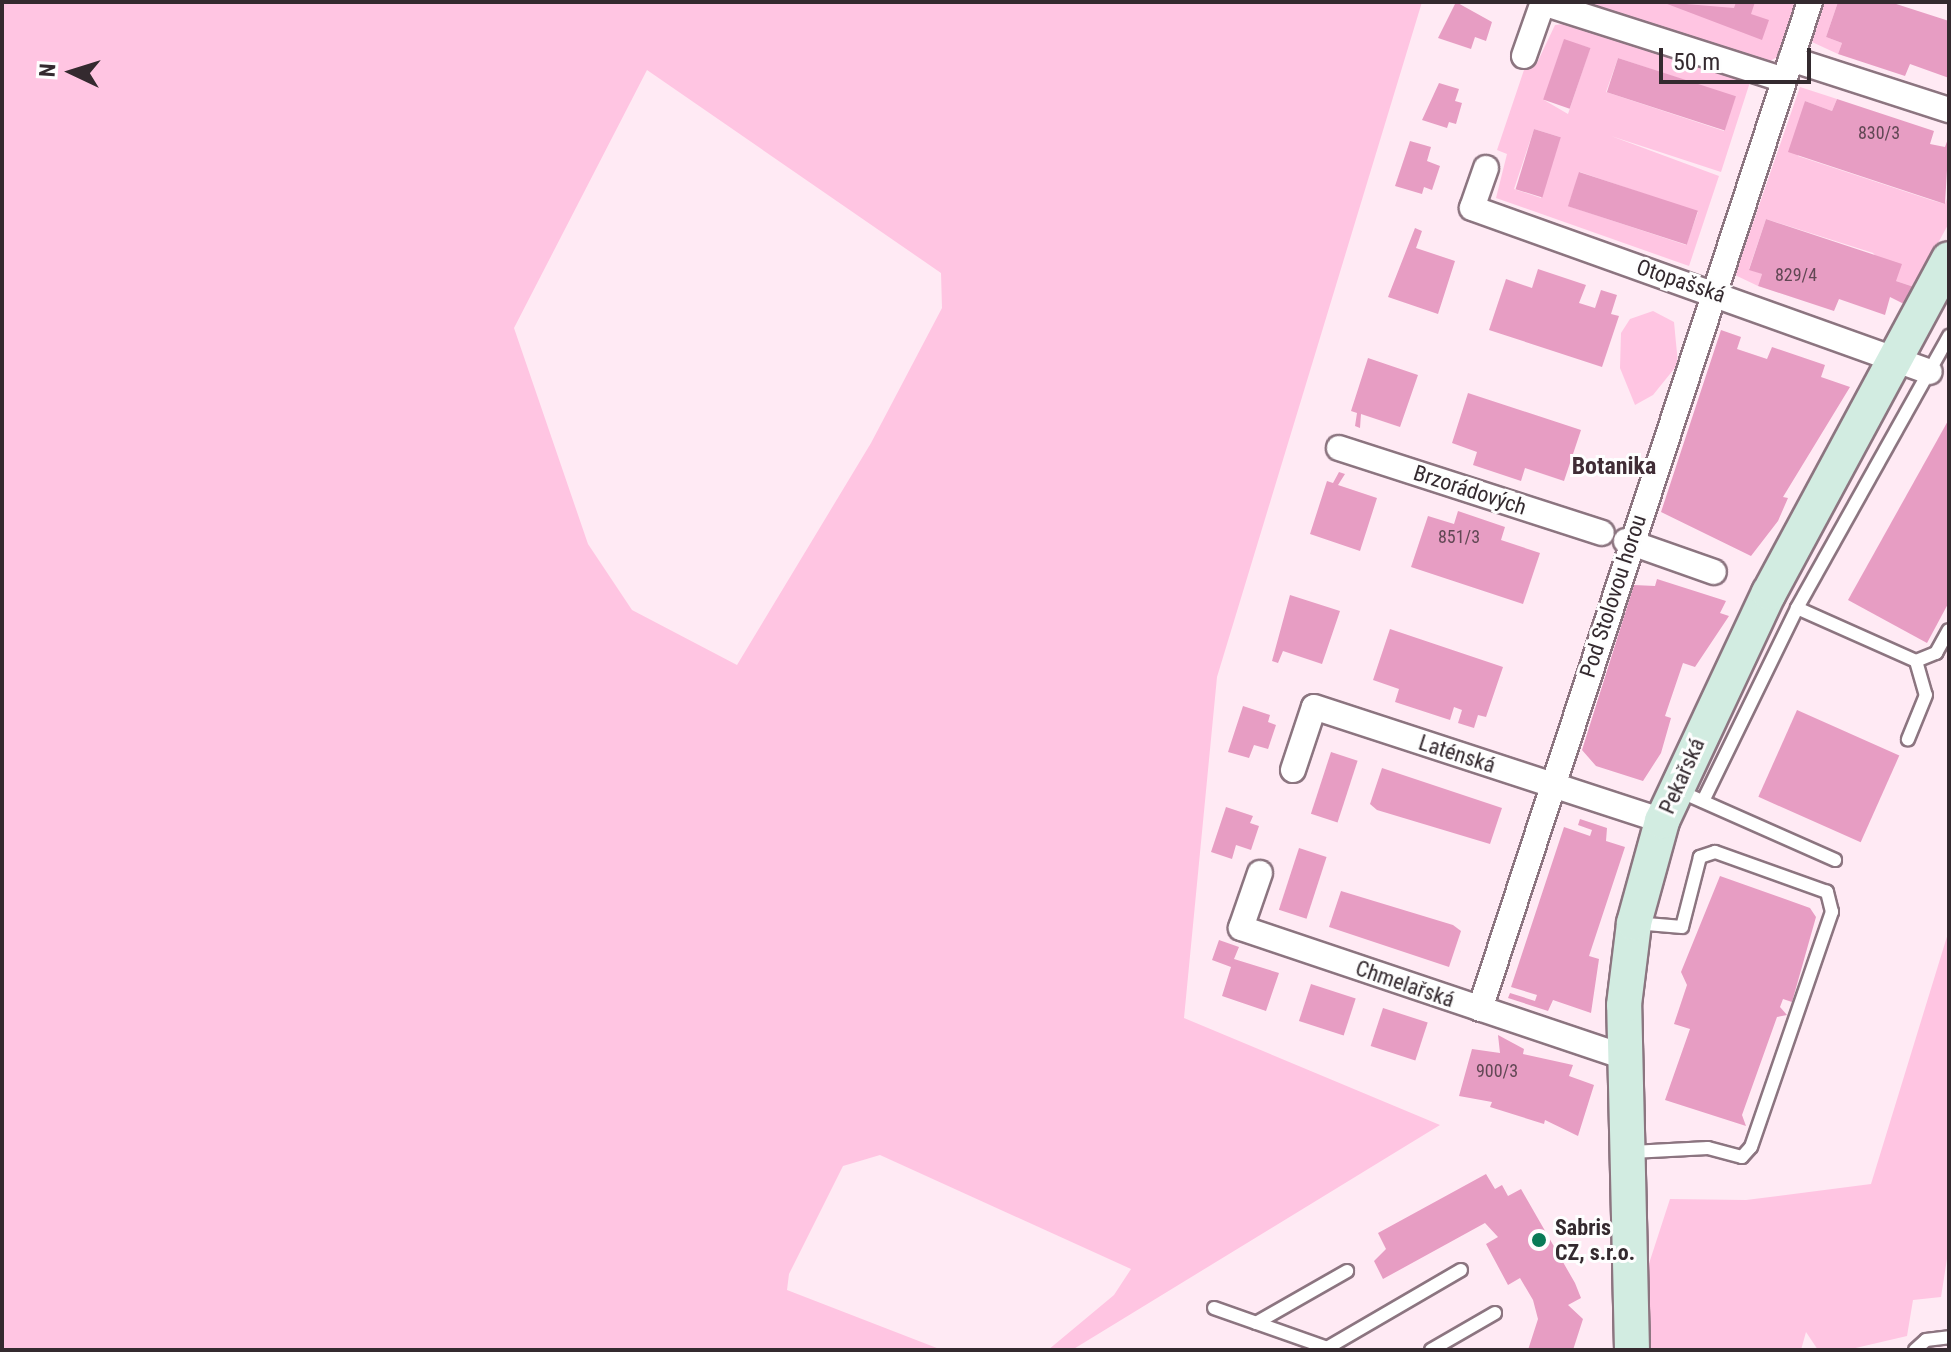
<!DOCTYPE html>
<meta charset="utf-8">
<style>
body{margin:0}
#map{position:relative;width:1951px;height:1352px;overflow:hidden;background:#ffeaf4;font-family:"Roboto Condensed",sans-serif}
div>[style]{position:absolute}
.green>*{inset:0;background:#ffc5e2}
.building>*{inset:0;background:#e79dc3;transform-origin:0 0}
.roads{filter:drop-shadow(2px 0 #8c7580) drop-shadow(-2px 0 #8c7580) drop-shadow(0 2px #8c7580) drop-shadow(0 -2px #8c7580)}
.lane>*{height:12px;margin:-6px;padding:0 6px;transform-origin:6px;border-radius:6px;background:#fff}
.street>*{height:24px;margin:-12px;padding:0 12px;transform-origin:12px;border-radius:12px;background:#fff}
.secondary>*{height:34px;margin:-17px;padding:0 17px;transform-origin:17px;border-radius:17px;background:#d2ece1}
.dots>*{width:22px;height:22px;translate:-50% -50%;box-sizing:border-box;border:4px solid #fefefe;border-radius:50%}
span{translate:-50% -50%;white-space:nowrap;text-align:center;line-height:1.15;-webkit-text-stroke:6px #fefefe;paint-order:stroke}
.number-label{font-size:18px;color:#614754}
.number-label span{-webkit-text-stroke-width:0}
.street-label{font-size:22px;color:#342a2f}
.poi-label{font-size:22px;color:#342a2f;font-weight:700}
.left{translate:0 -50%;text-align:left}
.neighbourhood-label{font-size:24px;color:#402d36;font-weight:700}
.frame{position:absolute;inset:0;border:4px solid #342a2f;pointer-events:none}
.north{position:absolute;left:32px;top:32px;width:80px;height:80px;-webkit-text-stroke:6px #fefefe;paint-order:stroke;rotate:274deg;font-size:22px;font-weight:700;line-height:32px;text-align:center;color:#342a2f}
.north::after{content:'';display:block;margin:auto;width:28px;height:36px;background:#342a2f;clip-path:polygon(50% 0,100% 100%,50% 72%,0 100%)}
.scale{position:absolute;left:1659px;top:48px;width:152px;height:36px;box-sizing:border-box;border:4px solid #342a2f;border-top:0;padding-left:10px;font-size:24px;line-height:28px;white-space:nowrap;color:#342a2f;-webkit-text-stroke:6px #fefefe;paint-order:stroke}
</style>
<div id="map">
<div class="green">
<i style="clip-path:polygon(evenodd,2px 2px,1422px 2px,1217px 677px,1184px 1018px,1440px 1125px,1072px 1350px,1048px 1350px,1114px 1295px,1131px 1269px,880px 1155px,843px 1166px,789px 1274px,787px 1290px,942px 1350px,2px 1350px,2px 2px,647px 70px,941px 273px,942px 308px,871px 443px,737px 665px,632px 610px,588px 544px,514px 328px,647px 70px)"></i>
<i style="clip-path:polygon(1587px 2px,1799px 2px,1781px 55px,1768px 62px)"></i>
<i style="clip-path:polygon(1825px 2px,1838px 2px,1826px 37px,1842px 43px,1838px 54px,1812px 42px)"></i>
<i style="clip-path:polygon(evenodd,1572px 23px,1750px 82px,1721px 172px,1611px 136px,1719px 176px,1689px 266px,1496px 198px,1507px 154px,1497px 150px,1527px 61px,1537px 63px,1555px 25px,1572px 23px,1564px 40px,1590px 48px,1568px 114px,1544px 100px,1564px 40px,1572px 23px,1618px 58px,1735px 97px,1724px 131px,1606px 92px,1618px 58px,1572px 23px,1534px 129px,1560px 137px,1541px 198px,1514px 189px,1534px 129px,1572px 23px,1580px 172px,1698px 212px,1686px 245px,1568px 206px,1580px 172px)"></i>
<i style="clip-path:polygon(1800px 87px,1837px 99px,1832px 111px,1805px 101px,1798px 156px,1931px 200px,1945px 204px,1949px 193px,1949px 223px,1914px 287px,1896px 281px,1873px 253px,1766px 219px,1749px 269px,1762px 274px,1758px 286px,1735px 275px)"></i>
<i style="clip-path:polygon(1653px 311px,1674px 322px,1678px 364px,1653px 395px,1635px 405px,1620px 368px,1621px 333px,1630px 319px)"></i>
<i style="clip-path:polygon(1949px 930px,1949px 1246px,1941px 1297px,1913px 1300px,1907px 1336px,1847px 1350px,1818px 1350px,1806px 1332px,1801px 1350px,1642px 1350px,1643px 1282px,1670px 1199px,1746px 1200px,1871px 1184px)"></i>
</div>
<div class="building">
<i style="clip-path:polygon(1456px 2px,1492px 22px,1486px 41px,1475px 37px,1471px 49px,1438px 38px)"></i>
<i style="clip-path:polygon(1662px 2px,1734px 8px,1736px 2px,1755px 2px,1751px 14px,1769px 20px,1762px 40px)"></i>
<i style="clip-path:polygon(1838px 2px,1890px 2px,1949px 21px,1949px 78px,1910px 64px,1905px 76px,1838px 54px,1842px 43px,1826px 37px)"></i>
<i style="left:1564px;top:39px;width:28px;height:64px;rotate:19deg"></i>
<i style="left:1618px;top:58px;width:124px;height:36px;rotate:18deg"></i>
<i style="clip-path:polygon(1439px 83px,1459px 89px,1455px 101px,1462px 103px,1456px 124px,1449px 122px,1447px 128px,1422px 120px)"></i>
<i style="clip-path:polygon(1837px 99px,1934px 131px,1930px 144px,1945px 147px,1949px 136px,1945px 204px,1788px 152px,1805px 101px,1832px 111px)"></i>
<i style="left:1534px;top:129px;width:28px;height:63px;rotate:17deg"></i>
<i style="clip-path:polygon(1410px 141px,1431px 147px,1427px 161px,1440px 166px,1432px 190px,1424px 187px,1422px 194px,1395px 186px)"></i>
<i style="left:1579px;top:172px;width:125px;height:36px;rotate:18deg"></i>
<i style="clip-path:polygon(1766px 219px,1902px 264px,1896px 281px,1914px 287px,1904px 304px,1890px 297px,1885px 315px,1839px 299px,1834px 311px,1758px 286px,1762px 274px,1749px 270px)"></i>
<i style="clip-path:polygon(1415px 228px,1422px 231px,1416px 248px,1455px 261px,1438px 314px,1388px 297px)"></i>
<i style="clip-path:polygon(1538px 269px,1586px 285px,1579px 303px,1595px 308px,1601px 290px,1617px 295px,1611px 314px,1619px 316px,1602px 367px,1489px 330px,1506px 279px,1532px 288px)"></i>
<i style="clip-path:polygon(1721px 330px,1741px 337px,1737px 349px,1767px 359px,1772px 347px,1825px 365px,1821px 377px,1850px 387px,1783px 497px,1788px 498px,1778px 521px,1751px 556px,1661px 512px)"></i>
<i style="clip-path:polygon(1368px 358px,1418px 375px,1400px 427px,1361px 414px,1360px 428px,1355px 426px,1357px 413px,1351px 411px)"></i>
<i style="clip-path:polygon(1468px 393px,1581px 430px,1564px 481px,1525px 468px,1521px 481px,1473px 465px,1477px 452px,1452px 443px)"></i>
<i style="clip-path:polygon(1949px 419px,1949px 602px,1927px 643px,1848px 600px)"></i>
<i style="clip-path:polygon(1339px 472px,1345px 474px,1338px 485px,1377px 498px,1360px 551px,1310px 534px,1327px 481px,1333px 483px)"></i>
<i style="clip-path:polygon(1458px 511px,1505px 527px,1501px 540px,1540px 553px,1523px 604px,1411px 567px,1428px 516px,1454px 524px)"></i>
<i style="clip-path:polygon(1657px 579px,1726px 601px,1720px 613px,1729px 616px,1695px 667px,1683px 663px,1665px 716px,1671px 718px,1661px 753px,1643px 781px,1596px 766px,1582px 750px,1634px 585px,1655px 586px)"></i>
<i style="clip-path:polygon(1290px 595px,1340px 611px,1322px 664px,1283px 651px,1278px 663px,1272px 661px)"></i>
<i style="clip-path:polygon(1390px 629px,1503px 667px,1486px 717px,1478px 715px,1474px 728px,1458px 723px,1462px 710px,1454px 707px,1450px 720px,1395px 702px,1399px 689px,1373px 680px)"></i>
<i style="clip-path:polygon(1243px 706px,1270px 715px,1268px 722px,1276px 725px,1268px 749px,1254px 745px,1249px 758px,1228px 752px)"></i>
<i style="left:1797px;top:710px;width:112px;height:95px;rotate:24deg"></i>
<i style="left:1331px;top:752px;width:28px;height:65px;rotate:18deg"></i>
<i style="clip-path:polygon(1382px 768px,1502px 808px,1490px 844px,1377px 810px,1370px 804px)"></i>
<i style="clip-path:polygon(1226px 807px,1253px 816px,1250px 823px,1259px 826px,1251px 850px,1236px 845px,1232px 859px,1211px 852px)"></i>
<i style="clip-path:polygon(1580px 819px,1607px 828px,1606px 841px,1625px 847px,1589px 956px,1599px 959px,1591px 1013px,1553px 1000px,1548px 1011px,1508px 998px,1510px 993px,1535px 1001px,1537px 995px,1511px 987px,1564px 827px,1590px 836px,1592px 830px,1578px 825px)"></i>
<i style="left:1299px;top:848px;width:29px;height:65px;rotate:18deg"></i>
<i style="clip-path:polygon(1720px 876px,1810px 908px,1816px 917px,1792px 1002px,1783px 999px,1780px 1007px,1787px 1015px,1777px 1017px,1742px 1115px,1746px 1126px,1665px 1100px,1690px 1029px,1674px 1024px,1687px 985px,1681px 972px)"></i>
<i style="clip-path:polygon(1341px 891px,1453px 925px,1461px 931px,1449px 967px,1329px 927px)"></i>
<i style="clip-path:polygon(1219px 940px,1239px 947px,1234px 959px,1279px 973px,1266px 1011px,1222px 996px,1231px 967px,1212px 960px)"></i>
<i style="left:1311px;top:984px;width:47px;height:39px;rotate:18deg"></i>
<i style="left:1383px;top:1008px;width:47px;height:40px;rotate:18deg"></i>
<i style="clip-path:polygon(1498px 1035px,1524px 1049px,1523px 1054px,1573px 1065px,1569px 1076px,1594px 1085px,1578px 1136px,1545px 1120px,1544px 1124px,1490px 1107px,1492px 1102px,1459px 1096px,1472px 1049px,1500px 1053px)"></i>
<i style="clip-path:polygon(1486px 1174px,1495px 1189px,1502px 1185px,1508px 1196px,1521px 1189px,1575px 1283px,1581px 1298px,1568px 1305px,1583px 1319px,1573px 1350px,1528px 1350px,1538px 1319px,1533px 1300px,1520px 1278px,1508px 1285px,1486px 1244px,1498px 1237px,1485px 1223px,1383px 1279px,1374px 1261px,1386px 1249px,1378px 1233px)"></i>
</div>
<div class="roads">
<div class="lane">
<i style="left:1797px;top:608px;width:130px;rotate:24deg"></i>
<i style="left:1916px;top:661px;width:35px;rotate:74deg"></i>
<i style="left:1926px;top:695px;width:48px;rotate:112.2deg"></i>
<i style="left:1916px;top:661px;width:22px;rotate:-22deg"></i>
<i style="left:1936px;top:653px;width:26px;rotate:-61deg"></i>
<i style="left:1677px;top:790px;width:173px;rotate:23.9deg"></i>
<i style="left:1703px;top:801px;width:215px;rotate:-64deg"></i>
<i style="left:1797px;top:608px;width:312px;rotate:-60.8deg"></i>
<i style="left:1632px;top:1152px;width:76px;rotate:-3deg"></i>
<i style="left:1708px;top:1148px;width:35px;rotate:15deg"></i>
<i style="left:1742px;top:1157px;width:13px;rotate:-48deg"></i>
<i style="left:1751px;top:1147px;width:249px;rotate:-71deg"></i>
<i style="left:1832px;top:912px;width:21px;rotate:-104deg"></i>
<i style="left:1827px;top:892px;width:119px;rotate:-160.3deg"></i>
<i style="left:1715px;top:852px;width:16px;rotate:162deg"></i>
<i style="left:1700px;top:857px;width:72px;rotate:104.4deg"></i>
<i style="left:1682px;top:927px;width:47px;rotate:-175.1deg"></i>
<i style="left:1214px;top:1308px;width:126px;rotate:19.4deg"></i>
<i style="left:1256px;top:1323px;width:105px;rotate:-29.7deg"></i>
<i style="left:1327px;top:1348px;width:155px;rotate:-30.2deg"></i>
<i style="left:1431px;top:1350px;width:74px;rotate:-30deg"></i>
<i style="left:1915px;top:1350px;width:15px;rotate:-42deg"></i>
<i style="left:1926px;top:1340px;width:23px;rotate:-7deg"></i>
</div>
<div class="street">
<i style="left:1543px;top:3px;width:253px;rotate:17.7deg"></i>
<i style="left:1524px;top:56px;width:57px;rotate:-70.6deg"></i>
<i style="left:1791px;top:59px;width:166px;rotate:17.9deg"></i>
<i style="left:1486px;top:168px;width:42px;rotate:109.3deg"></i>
<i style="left:1472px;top:208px;width:486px;rotate:19.7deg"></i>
<i style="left:1339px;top:448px;width:276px;rotate:17.9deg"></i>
<i style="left:1626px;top:541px;width:93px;rotate:19.4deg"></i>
<i style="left:1293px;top:770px;width:66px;rotate:-71.6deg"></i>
<i style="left:1314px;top:707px;width:366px;rotate:18.1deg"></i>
<i style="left:1260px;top:873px;width:58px;rotate:109.1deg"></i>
<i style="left:1241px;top:928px;width:404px;rotate:18.6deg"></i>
<i style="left:1480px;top:1009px;width:1060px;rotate:-71.86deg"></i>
</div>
<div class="secondary">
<i style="left:1632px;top:1350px;width:345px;rotate:-91.3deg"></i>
<i style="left:1624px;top:1005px;width:83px;rotate:-83deg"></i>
<i style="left:1634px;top:923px;width:106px;rotate:-74.6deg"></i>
<i style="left:1662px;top:821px;width:252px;rotate:-64.9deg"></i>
<i style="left:1769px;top:593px;width:379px;rotate:-61.7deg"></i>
</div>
</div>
<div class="dots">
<i style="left:1539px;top:1240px;background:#097b57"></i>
</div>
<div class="number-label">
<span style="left:1879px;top:133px">830/3</span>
<span style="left:1796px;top:275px">829/4</span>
<span style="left:1459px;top:537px">851/3</span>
<span style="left:1497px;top:1071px">900/3</span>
</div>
<div class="street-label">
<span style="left:1681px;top:281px;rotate:19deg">Otopašská</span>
<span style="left:1470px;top:490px;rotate:18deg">Brzorádových</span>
<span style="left:1613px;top:596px;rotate:-72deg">Pod Stolovou horou</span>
<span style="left:1457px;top:754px;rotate:18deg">Laténská</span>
<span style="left:1682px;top:776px;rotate:-66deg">Pekařská</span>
<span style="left:1405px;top:984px;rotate:19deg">Chmelařská</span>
</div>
<div class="poi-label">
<span class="left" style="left:1555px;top:1240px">Sabris<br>CZ, s.r.o.</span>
</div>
<div class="neighbourhood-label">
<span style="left:1614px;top:467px">Botanika</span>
</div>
<div class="frame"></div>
<div class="north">N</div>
<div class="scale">50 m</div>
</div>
